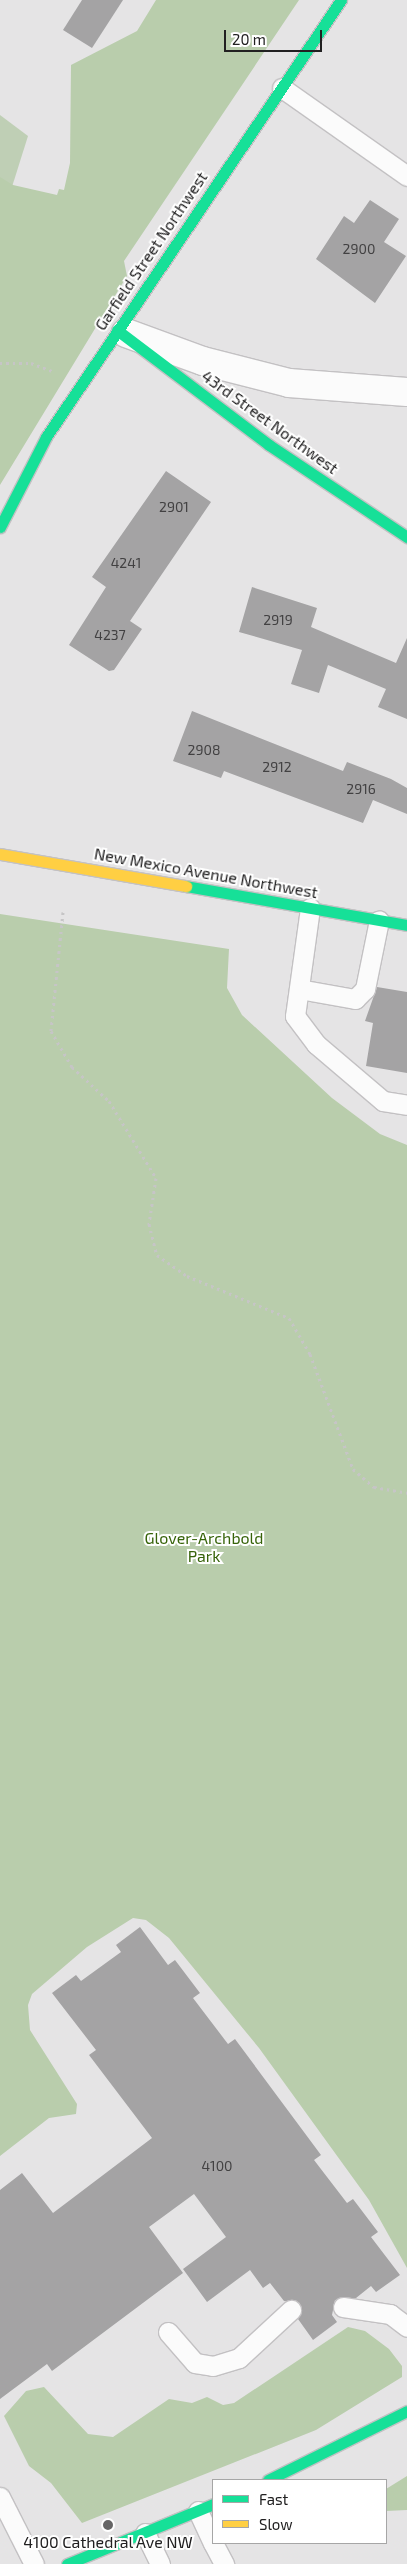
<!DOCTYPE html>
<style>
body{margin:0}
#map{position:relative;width:407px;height:2564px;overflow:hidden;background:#e5e4e5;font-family:"Exo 2",sans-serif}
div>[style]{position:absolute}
.green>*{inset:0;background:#bfcfb5}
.forest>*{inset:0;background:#b9cdac}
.building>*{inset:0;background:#a4a3a4}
.path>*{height:3px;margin-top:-1.5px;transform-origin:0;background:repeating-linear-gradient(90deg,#c6c5c6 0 2.5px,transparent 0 6.5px)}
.roads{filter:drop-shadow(1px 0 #c3c1c3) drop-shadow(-1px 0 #c3c1c3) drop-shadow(0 1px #c3c1c3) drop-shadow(0 -1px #c3c1c3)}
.lane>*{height:19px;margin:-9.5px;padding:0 9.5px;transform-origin:9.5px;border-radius:9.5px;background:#fbfbfb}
.street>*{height:28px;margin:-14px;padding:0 14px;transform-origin:14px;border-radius:14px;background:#fbfbfb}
.fast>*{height:11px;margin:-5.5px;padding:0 5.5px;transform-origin:5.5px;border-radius:5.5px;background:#16e098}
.slow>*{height:11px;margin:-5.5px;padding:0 5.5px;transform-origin:5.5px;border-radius:5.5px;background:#ffcf43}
.dots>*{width:14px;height:14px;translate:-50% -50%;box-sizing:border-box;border:2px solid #fff;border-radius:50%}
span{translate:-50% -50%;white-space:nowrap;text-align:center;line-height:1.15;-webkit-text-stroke:4px #fff;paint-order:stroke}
.number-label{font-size:14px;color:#424142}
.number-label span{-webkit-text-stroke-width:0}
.street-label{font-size:16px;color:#212021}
.park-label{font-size:16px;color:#366309}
.poi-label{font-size:16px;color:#212021}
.legend{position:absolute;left:212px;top:2479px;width:175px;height:65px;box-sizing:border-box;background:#fff;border:1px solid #a6a6a6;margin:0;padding:6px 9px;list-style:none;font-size:15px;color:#212021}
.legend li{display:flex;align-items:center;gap:10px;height:25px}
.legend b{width:25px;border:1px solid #a6a6a6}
.scale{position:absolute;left:224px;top:30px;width:98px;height:22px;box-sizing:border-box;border:2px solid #212021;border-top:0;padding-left:6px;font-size:15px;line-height:18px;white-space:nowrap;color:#212021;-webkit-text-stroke:4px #fff;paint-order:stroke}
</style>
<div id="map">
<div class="green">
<i style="clip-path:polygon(0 115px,28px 136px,0 225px)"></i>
</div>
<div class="forest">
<i style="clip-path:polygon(156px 0,299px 0,124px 261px,127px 276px,0 485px,0 177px,13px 185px,57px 195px,59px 189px,64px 190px,70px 163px,71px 65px,137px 31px)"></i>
<i style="clip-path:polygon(0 914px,229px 949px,227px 988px,242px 1015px,332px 1098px,380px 1134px,407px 1145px,407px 2268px,369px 2200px,259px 2048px,169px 1938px,146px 1920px,133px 1918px,87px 1947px,32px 1994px,28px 2005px,30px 2030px,77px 2104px,76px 2114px,49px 2118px,0 2156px)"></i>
<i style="clip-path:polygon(348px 2327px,365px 2331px,389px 2349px,402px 2366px,402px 2377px,316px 2430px,82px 2523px,51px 2483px,29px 2466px,4px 2416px,26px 2391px,44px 2387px,88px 2434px,113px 2437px,169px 2399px,192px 2403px,207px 2397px,223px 2405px,234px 2403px)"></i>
<i style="clip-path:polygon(407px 2476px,407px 2510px,386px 2511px,386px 2489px)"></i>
</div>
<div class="building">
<i style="clip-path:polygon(82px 0,123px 0,92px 48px,63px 30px)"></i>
<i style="clip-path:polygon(370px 200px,399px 219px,384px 242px,406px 256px,375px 303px,316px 259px,344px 216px,354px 223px)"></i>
<i style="clip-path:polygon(166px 471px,211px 502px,130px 621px,142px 629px,114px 670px,109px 671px,69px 645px,106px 587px,92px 577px)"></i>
<i style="clip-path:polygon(252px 587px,317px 608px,311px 627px,396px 663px,407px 638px,407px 719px,378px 707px,386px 689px,328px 665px,319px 693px,291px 684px,302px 650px,239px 632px)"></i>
<i style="clip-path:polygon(192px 711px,343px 771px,347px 762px,391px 779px,407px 788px,407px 814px,373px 800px,363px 823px,224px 771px,221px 778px,173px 761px)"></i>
<i style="clip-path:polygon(377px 987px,407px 992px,407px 1073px,366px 1066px,373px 1023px,365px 1021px)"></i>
<i style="clip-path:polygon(140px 1927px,168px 1965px,175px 1960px,200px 1993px,193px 1998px,228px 2044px,235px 2039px,321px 2155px,314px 2160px,347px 2203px,353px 2199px,378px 2232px,371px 2237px,400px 2275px,376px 2292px,371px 2286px,356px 2298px,335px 2300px,332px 2315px,337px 2322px,313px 2340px,298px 2319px,300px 2303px,284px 2301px,270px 2283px,263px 2288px,250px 2270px,207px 2302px,183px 2269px,226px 2237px,194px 2194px,149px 2227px,183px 2273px,52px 2371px,47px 2364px,0 2399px,0 2190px,22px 2173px,53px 2213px,152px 2138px,89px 2055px,96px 2050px,52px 1993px,76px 1975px,81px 1981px,121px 1952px,116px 1945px)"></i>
</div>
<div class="path">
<i style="left:0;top:363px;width:31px"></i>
<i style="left:31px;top:363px;width:25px;rotate:21deg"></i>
<i style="left:63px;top:912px;width:120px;rotate:95.8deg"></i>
<i style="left:51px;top:1031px;width:42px;rotate:59.7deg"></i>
<i style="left:72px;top:1067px;width:50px;rotate:42.6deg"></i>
<i style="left:109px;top:1101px;width:90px;rotate:58.6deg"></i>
<i style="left:156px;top:1178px;width:47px;rotate:98.7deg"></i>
<i style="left:149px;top:1224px;width:32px;rotate:76deg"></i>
<i style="left:157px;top:1255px;width:37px;rotate:35deg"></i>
<i style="left:187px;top:1276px;width:110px;rotate:22.4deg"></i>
<i style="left:289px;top:1318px;width:42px;rotate:59.7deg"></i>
<i style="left:310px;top:1354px;width:123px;rotate:69.5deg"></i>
<i style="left:353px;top:1469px;width:28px;rotate:41deg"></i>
<i style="left:374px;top:1487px;width:34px;rotate:10deg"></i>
</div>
<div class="roads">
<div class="lane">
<i style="left:282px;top:88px;width:153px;rotate:35.1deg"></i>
<i style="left:310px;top:908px;width:109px;rotate:97.9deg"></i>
<i style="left:295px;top:1016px;width:35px;rotate:53deg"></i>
<i style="left:316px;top:1044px;width:88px;rotate:40.4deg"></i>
<i style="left:383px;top:1101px;width:24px;rotate:9deg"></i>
<i style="left:299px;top:989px;width:57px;rotate:10.1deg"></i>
<i style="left:355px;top:999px;width:14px;rotate:-45deg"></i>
<i style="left:365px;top:989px;width:70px;rotate:-78.5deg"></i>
<i style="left:343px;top:2307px;width:48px;rotate:8.5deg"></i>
<i style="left:390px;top:2314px;width:21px;rotate:37deg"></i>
<i style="left:168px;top:2332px;width:41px;rotate:48.9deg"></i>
<i style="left:195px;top:2363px;width:18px;rotate:9deg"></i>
<i style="left:213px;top:2366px;width:27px;rotate:-17deg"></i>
<i style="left:239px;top:2358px;width:71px;rotate:-42.7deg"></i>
<i style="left:0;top:2497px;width:75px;rotate:63.1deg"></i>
<i style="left:198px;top:2511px;width:35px;rotate:65deg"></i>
<i style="left:145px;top:2533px;width:34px;rotate:64deg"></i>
<i style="left:213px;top:2543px;width:24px;rotate:62deg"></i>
</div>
<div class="street">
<i style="left:126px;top:333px;width:82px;rotate:20deg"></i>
<i style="left:203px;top:361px;width:89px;rotate:14.3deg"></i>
<i style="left:289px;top:383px;width:118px;rotate:4.4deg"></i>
</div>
<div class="fast">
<i style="left:117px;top:330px;width:191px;rotate:37.1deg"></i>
<i style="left:269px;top:445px;width:166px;rotate:33.7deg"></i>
<i style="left:0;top:527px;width:101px;rotate:-62.9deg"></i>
<i style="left:46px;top:437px;width:527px;rotate:-55.98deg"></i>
<i style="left:186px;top:886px;width:224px;rotate:10deg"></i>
<i style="left:268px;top:2480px;width:155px;rotate:-26.4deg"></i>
<i style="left:67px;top:2564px;width:158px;rotate:-22.3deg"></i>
</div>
<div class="slow">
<i style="left:0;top:854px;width:189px;rotate:9.8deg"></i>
</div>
</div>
<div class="dots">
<i style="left:108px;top:2525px;background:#666566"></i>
</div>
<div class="number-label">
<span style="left:359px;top:249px">2900</span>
<span style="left:174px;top:507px">2901</span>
<span style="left:126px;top:563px">4241</span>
<span style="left:278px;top:620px">2919</span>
<span style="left:110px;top:635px">4237</span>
<span style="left:204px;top:750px">2908</span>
<span style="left:277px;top:767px">2912</span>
<span style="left:361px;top:789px">2916</span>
<span style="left:217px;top:2166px">4100</span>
</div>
<div class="street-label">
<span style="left:151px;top:251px;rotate:-56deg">Garfield Street Northwest</span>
<span style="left:270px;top:422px;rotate:36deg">43rd Street Northwest</span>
<span style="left:206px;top:873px;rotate:10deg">New Mexico Avenue Northwest</span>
</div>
<div class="park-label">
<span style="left:204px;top:1547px">Glover-Archbold<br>Park</span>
</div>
<div class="poi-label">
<span style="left:108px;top:2542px">4100 Cathedral Ave NW</span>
</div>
<ul class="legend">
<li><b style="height:6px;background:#16e098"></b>Fast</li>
<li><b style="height:6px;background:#ffcf43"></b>Slow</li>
</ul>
<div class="scale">20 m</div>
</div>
